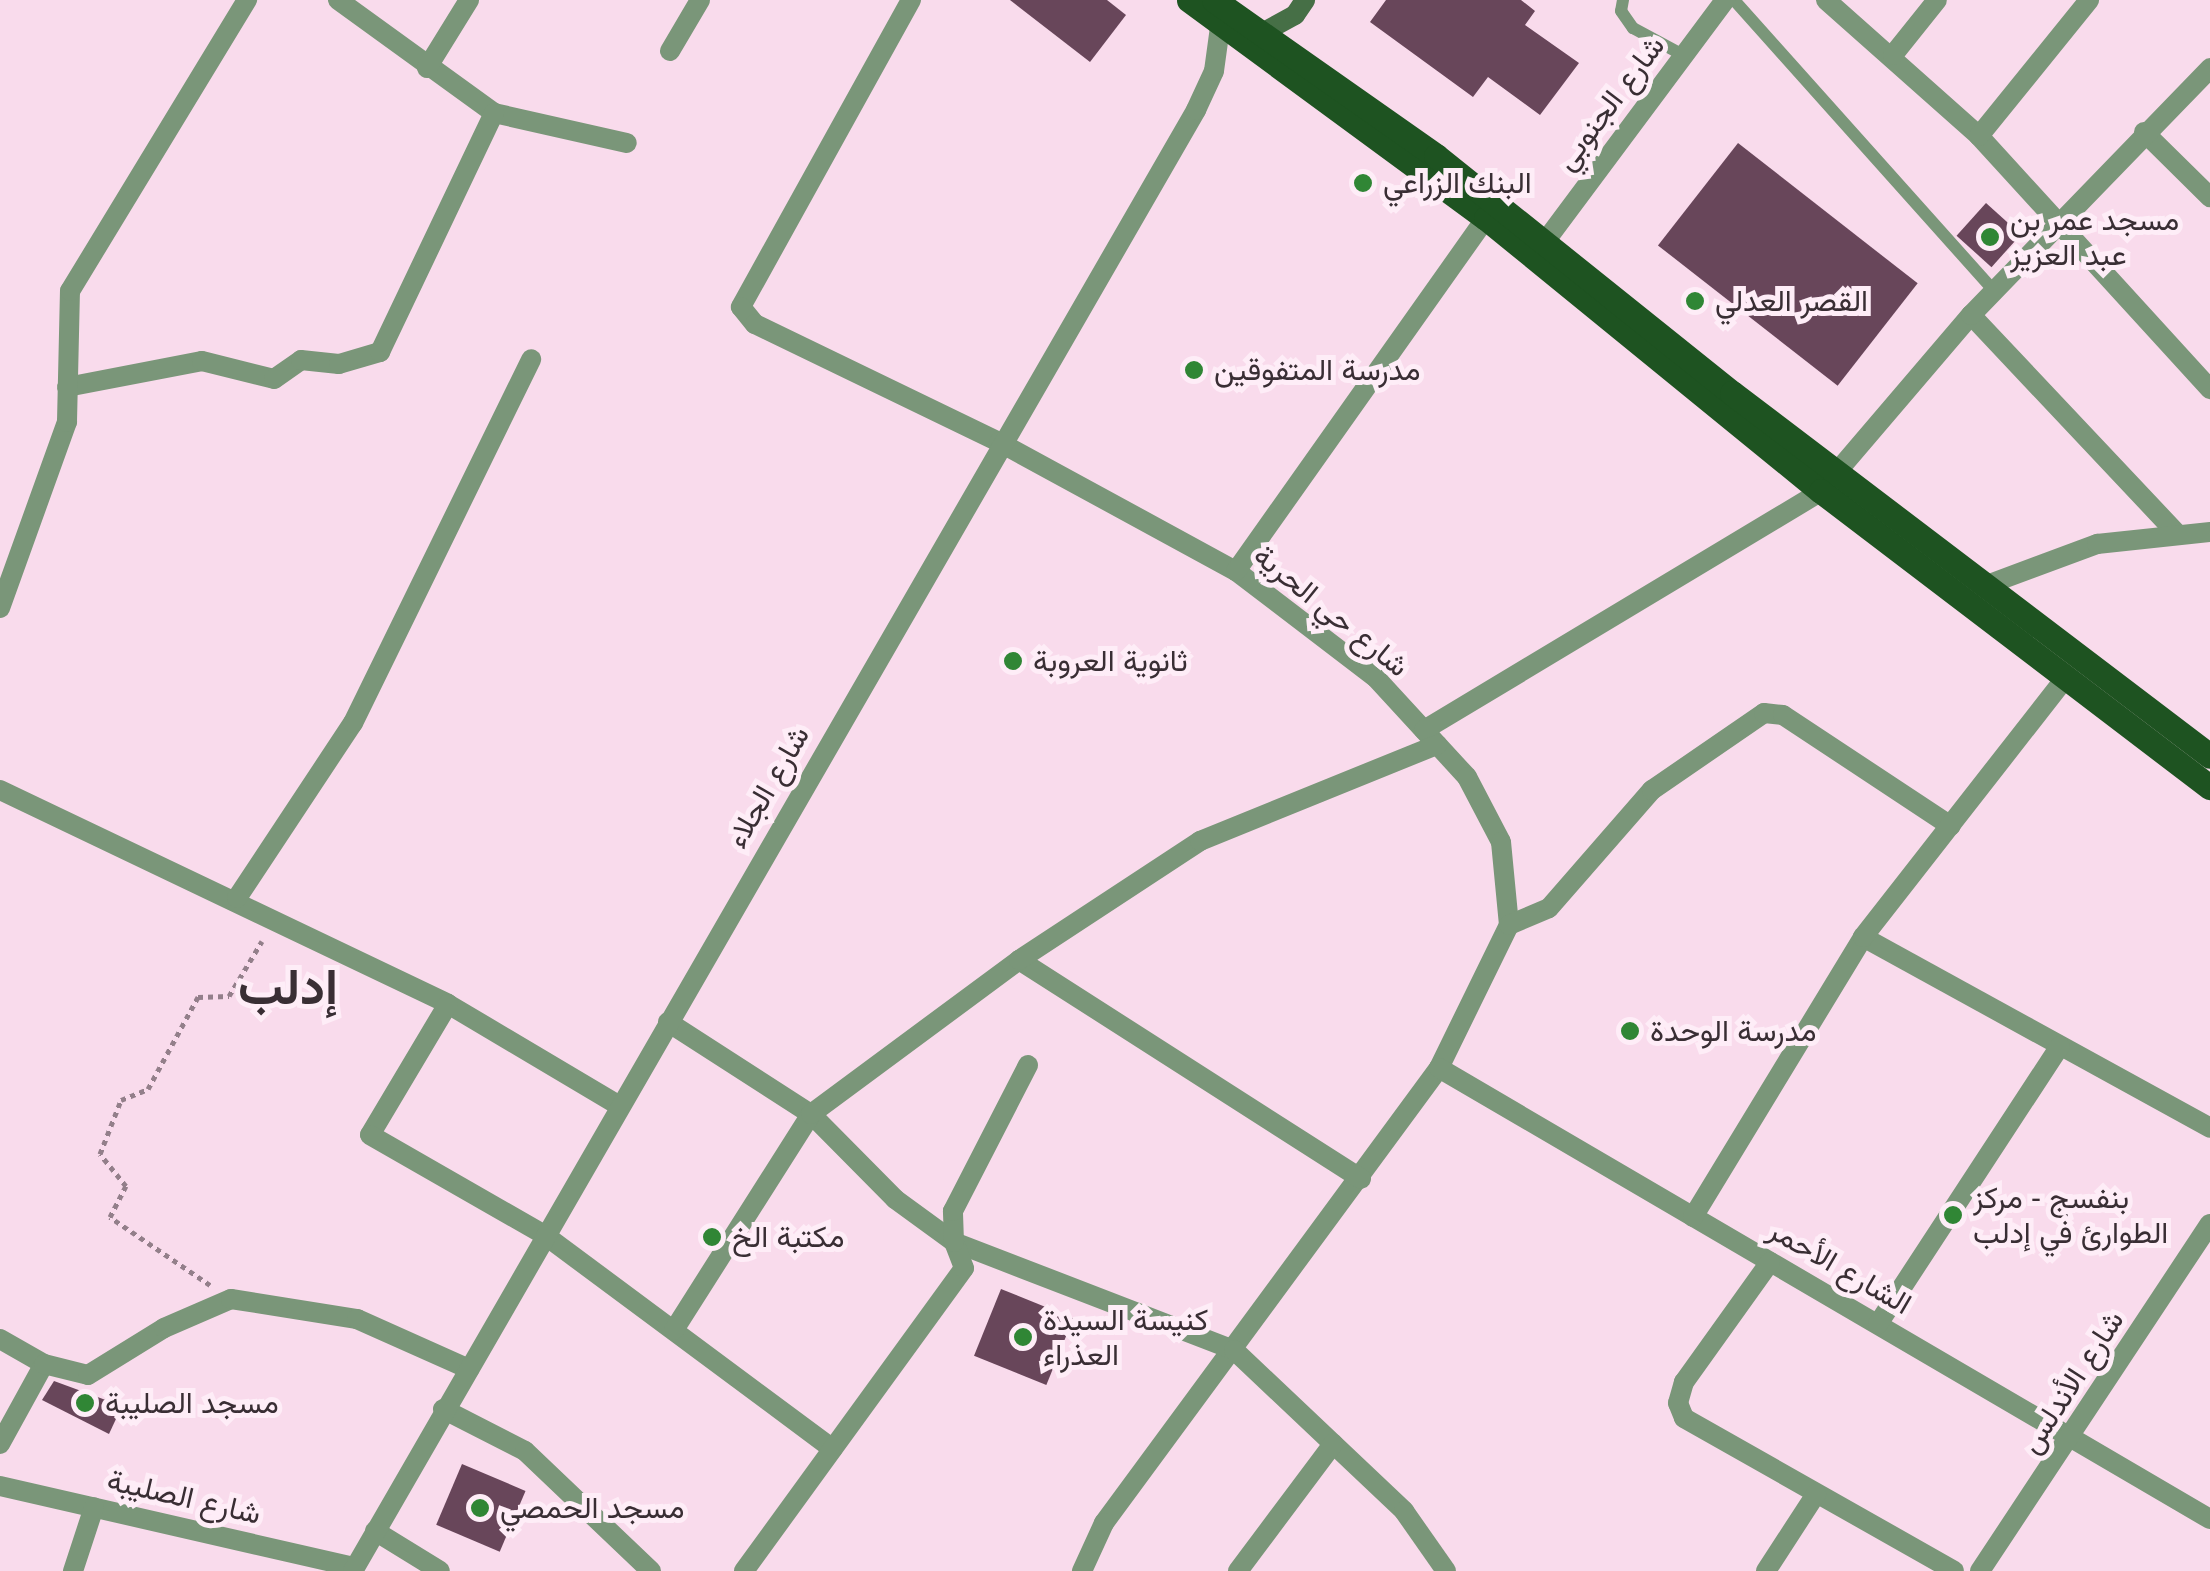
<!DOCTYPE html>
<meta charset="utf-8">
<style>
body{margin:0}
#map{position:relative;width:2210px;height:1571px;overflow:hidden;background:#f9dbec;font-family:Helvetica,Vazirmatn,sans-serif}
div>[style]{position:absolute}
.building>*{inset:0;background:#68465a;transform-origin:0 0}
.path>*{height:5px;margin-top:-2.5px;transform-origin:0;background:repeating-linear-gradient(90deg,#937f8a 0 5px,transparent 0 10px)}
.lane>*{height:12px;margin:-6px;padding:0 6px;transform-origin:6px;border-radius:6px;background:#7a9679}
.street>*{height:20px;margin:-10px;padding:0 10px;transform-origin:10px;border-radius:10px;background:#7a9679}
.secondary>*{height:20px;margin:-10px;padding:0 10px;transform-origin:10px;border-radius:10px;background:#466f46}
.primary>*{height:25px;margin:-12.5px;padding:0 12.5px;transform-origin:12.5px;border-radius:12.5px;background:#1e5321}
.dots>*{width:28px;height:28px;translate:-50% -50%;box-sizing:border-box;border:5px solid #feedf7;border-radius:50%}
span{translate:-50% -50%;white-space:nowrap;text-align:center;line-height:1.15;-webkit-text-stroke:10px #feedf7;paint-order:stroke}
.street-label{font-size:30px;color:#392e34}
.poi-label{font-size:30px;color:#392e34}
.left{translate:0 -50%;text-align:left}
.town-label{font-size:50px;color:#392e34;font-weight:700}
</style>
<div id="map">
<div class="building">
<i style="clip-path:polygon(1010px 0,1107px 0,1126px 15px,1090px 62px)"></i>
<i style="clip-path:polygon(1386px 0,1521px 0,1535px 11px,1525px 25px,1579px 63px,1540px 115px,1488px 77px,1473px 97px,1370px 22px)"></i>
<i style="left:1738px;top:143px;width:228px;height:130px;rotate:38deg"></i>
<i style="left:1986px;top:203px;width:47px;height:44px;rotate:42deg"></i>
<i style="left:1001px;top:1289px;width:78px;height:72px;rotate:22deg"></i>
<i style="clip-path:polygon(54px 1381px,122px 1406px,109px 1434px,42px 1400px)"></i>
<i style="left:462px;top:1464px;width:69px;height:66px;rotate:23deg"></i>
</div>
<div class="path">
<i style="left:210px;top:1285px;width:121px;rotate:-145.8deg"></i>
<i style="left:110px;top:1217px;width:35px;rotate:-63deg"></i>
<i style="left:126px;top:1186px;width:41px;rotate:-129.1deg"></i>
<i style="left:100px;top:1154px;width:58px;rotate:-68.7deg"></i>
<i style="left:121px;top:1100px;width:29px;rotate:-22deg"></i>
<i style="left:148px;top:1089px;width:105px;rotate:-61.5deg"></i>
<i style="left:198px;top:997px;width:31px;rotate:-2deg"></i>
<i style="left:229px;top:996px;width:64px;rotate:-59deg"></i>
</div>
<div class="lane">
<i style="left:1623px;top:0;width:11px;rotate:100deg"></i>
<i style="left:1621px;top:11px;width:21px;rotate:55deg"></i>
<i style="left:1633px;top:28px;width:57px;rotate:28.4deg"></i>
<i style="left:1734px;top:0;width:390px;rotate:48.2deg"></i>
</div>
<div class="street">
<i style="left:338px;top:0;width:193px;rotate:35.9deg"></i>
<i style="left:494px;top:113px;width:136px;rotate:12.7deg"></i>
<i style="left:911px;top:0;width:351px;rotate:119deg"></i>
<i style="left:741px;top:307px;width:22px;rotate:51deg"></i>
<i style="left:755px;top:324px;width:271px;rotate:25.8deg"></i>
<i style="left:999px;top:442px;width:270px;rotate:28.6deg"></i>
<i style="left:1236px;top:571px;width:176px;rotate:37.4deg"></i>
<i style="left:1376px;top:678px;width:134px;rotate:47.4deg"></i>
<i style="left:1467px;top:777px;width:73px;rotate:62.4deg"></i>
<i style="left:1501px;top:842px;width:83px;rotate:84.5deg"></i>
<i style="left:1509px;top:925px;width:159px;rotate:116.1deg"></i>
<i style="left:1439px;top:1068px;width:565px;rotate:126.36deg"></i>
<i style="left:1104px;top:1523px;width:53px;rotate:114.6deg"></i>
<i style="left:1826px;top:0;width:205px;rotate:41.6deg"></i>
<i style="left:1979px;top:136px;width:343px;rotate:47.6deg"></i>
<i style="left:670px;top:51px;width:59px;rotate:-59.5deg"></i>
<i style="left:1893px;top:55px;width:70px;rotate:-51.3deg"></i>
<i style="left:427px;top:68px;width:80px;rotate:-58.3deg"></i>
<i style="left:2144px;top:132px;width:93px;rotate:44.6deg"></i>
<i style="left:1979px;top:136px;width:175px;rotate:-51deg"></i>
<i style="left:1544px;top:243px;width:303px;rotate:-53.3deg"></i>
<i style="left:1971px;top:315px;width:302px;rotate:46.7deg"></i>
<i style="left:67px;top:387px;width:137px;rotate:-10.9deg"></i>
<i style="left:202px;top:361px;width:74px;rotate:14deg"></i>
<i style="left:274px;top:379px;width:33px;rotate:-35deg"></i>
<i style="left:301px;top:360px;width:38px;rotate:6deg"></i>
<i style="left:339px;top:364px;width:43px;rotate:-16.3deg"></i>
<i style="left:380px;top:352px;width:265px;rotate:-64.5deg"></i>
<i style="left:1836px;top:473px;width:208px;rotate:-49.5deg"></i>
<i style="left:1971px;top:315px;width:344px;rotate:-45.9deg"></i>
<i style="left:1236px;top:571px;width:433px;rotate:-54.7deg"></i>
<i style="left:1984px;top:586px;width:121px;rotate:-20.4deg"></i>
<i style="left:2097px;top:544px;width:114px;rotate:-6.1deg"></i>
<i style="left:0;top:608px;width:198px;rotate:-70.2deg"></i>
<i style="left:67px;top:422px;width:131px;rotate:-88.7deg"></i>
<i style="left:70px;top:291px;width:341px;rotate:-58.7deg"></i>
<i style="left:1424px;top:730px;width:463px;rotate:-31deg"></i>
<i style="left:0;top:790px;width:496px;rotate:25.5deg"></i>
<i style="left:448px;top:1004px;width:200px;rotate:30.7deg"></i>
<i style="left:237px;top:898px;width:210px;rotate:-56.5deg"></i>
<i style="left:353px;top:723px;width:405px;rotate:-63.9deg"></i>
<i style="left:1509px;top:925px;width:43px;rotate:-23deg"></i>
<i style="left:1549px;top:908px;width:157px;rotate:-48.9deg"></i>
<i style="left:1652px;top:790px;width:136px;rotate:-34.5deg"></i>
<i style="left:1764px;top:713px;width:19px;rotate:6deg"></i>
<i style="left:1783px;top:715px;width:201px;rotate:33.5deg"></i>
<i style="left:1863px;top:937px;width:396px;rotate:28.8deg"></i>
<i style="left:1019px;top:960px;width:406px;rotate:32.6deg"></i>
<i style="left:448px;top:1004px;width:152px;rotate:120.8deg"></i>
<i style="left:370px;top:1135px;width:203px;rotate:29.8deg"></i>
<i style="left:546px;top:1236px;width:357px;rotate:36.6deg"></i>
<i style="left:668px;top:1022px;width:170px;rotate:32.8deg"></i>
<i style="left:811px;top:1114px;width:120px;rotate:45.3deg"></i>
<i style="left:895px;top:1199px;width:73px;rotate:36.1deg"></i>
<i style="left:954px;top:1242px;width:300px;rotate:21.1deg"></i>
<i style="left:1234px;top:1350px;width:234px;rotate:43.4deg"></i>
<i style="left:1404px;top:1511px;width:73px;rotate:55deg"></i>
<i style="left:1439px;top:1068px;width:893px;rotate:30.33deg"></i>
<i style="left:1693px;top:1217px;width:328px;rotate:-58.7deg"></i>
<i style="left:1863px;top:937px;width:326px;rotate:-52deg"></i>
<i style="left:1770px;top:1262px;width:148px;rotate:125.6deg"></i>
<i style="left:1684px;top:1382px;width:22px;rotate:106deg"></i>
<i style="left:1678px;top:1403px;width:16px;rotate:68deg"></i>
<i style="left:1684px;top:1418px;width:310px;rotate:29.5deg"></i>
<i style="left:1878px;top:1324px;width:332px;rotate:-56.8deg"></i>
<i style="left:674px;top:1330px;width:256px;rotate:-57.6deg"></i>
<i style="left:811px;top:1114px;width:259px;rotate:-36.5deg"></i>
<i style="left:1019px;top:960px;width:217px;rotate:-33.3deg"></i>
<i style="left:1200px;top:841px;width:256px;rotate:-22.1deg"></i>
<i style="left:0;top:1339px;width:51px;rotate:29.6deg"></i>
<i style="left:443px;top:1409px;width:92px;rotate:27.1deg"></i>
<i style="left:525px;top:1451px;width:174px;rotate:43.6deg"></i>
<i style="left:0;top:1444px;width:91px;rotate:-61.2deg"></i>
<i style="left:44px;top:1364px;width:45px;rotate:14deg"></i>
<i style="left:88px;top:1375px;width:89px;rotate:-31.7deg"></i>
<i style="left:164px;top:1328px;width:73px;rotate:-23.4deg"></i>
<i style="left:231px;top:1299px;width:128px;rotate:9deg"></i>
<i style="left:357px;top:1319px;width:123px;rotate:24.1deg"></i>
<i style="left:0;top:1486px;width:363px;rotate:12.9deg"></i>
<i style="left:375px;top:1531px;width:76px;rotate:31.6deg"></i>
<i style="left:73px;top:1571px;width:67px;rotate:-71.8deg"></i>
<i style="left:353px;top:1571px;width:1687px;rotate:-60.01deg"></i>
<i style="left:1196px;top:110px;width:43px;rotate:-65.2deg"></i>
<i style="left:1214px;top:71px;width:44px;rotate:-82.2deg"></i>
<i style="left:744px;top:1571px;width:374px;rotate:-54deg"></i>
<i style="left:964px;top:1268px;width:28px;rotate:-111deg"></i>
<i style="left:954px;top:1242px;width:31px;rotate:-92deg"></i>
<i style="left:953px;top:1211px;width:164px;rotate:-62.8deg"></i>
<i style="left:1238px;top:1571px;width:159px;rotate:-53.2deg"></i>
<i style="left:1766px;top:1571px;width:92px;rotate:-57deg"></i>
<i style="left:1980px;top:1571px;width:416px;rotate:-56.5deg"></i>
</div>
<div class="secondary">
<i style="left:1251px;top:39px;width:50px;rotate:-28.6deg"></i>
<i style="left:1295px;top:15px;width:18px;rotate:-56deg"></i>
</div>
<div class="primary">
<i style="left:1189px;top:0;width:368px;rotate:36.3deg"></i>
<i style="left:1486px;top:218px;width:432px;rotate:39.2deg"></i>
<i style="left:1821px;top:491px;width:489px;rotate:37.3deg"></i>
<i style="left:1214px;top:0;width:271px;rotate:35.1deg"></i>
<i style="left:1436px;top:156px;width:379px;rotate:38.7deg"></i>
<i style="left:1732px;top:393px;width:600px;rotate:37.21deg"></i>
</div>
<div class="dots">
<i style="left:1363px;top:183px;background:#308635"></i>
<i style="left:1990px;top:237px;background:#308635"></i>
<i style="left:1695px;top:301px;background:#308635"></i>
<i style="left:1194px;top:370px;background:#308635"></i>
<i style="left:1013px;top:661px;background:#308635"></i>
<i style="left:1630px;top:1031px;background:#308635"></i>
<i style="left:1953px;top:1215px;background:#308635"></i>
<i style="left:712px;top:1237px;background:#308635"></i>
<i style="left:1023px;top:1337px;background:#308635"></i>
<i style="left:85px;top:1403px;background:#308635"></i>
<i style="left:480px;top:1508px;background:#308635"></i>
</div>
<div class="street-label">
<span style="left:1610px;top:103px;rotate:-53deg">شارع الجنوبي</span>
<span style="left:1331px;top:611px;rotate:39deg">شارع حي الحرية</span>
<span style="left:768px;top:787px;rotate:-60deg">شارع الجلاء</span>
<span style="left:1840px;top:1267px;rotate:30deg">الشارع الأحمر</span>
<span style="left:2072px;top:1382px;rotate:-57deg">شارع الأندلس</span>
<span style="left:184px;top:1497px;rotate:13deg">شارع الصليبة</span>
</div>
<div class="poi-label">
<span class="left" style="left:1383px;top:183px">البنك الزراعي</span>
<span class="left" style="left:2010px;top:237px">مسجد عمر بن<br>عبد العزيز</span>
<span class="left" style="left:1715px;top:301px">القصر العدلي</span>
<span class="left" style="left:1214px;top:370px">مدرسة المتفوقين</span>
<span class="left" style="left:1033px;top:661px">ثانوية العروبة</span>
<span class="left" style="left:1650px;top:1031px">مدرسة الوحدة</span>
<span class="left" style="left:1973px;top:1215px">بنفسج - مركز<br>الطوارئ في إدلب</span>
<span class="left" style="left:732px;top:1237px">مكتبة الخ</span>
<span class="left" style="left:1043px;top:1337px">كنيسة السيدة<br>العذراء</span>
<span class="left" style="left:105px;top:1403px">مسجد الصليبة</span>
<span class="left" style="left:500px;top:1508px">مسجد الحمصي</span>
</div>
<div class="town-label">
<span style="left:288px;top:988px">إدلب</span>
</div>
</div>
